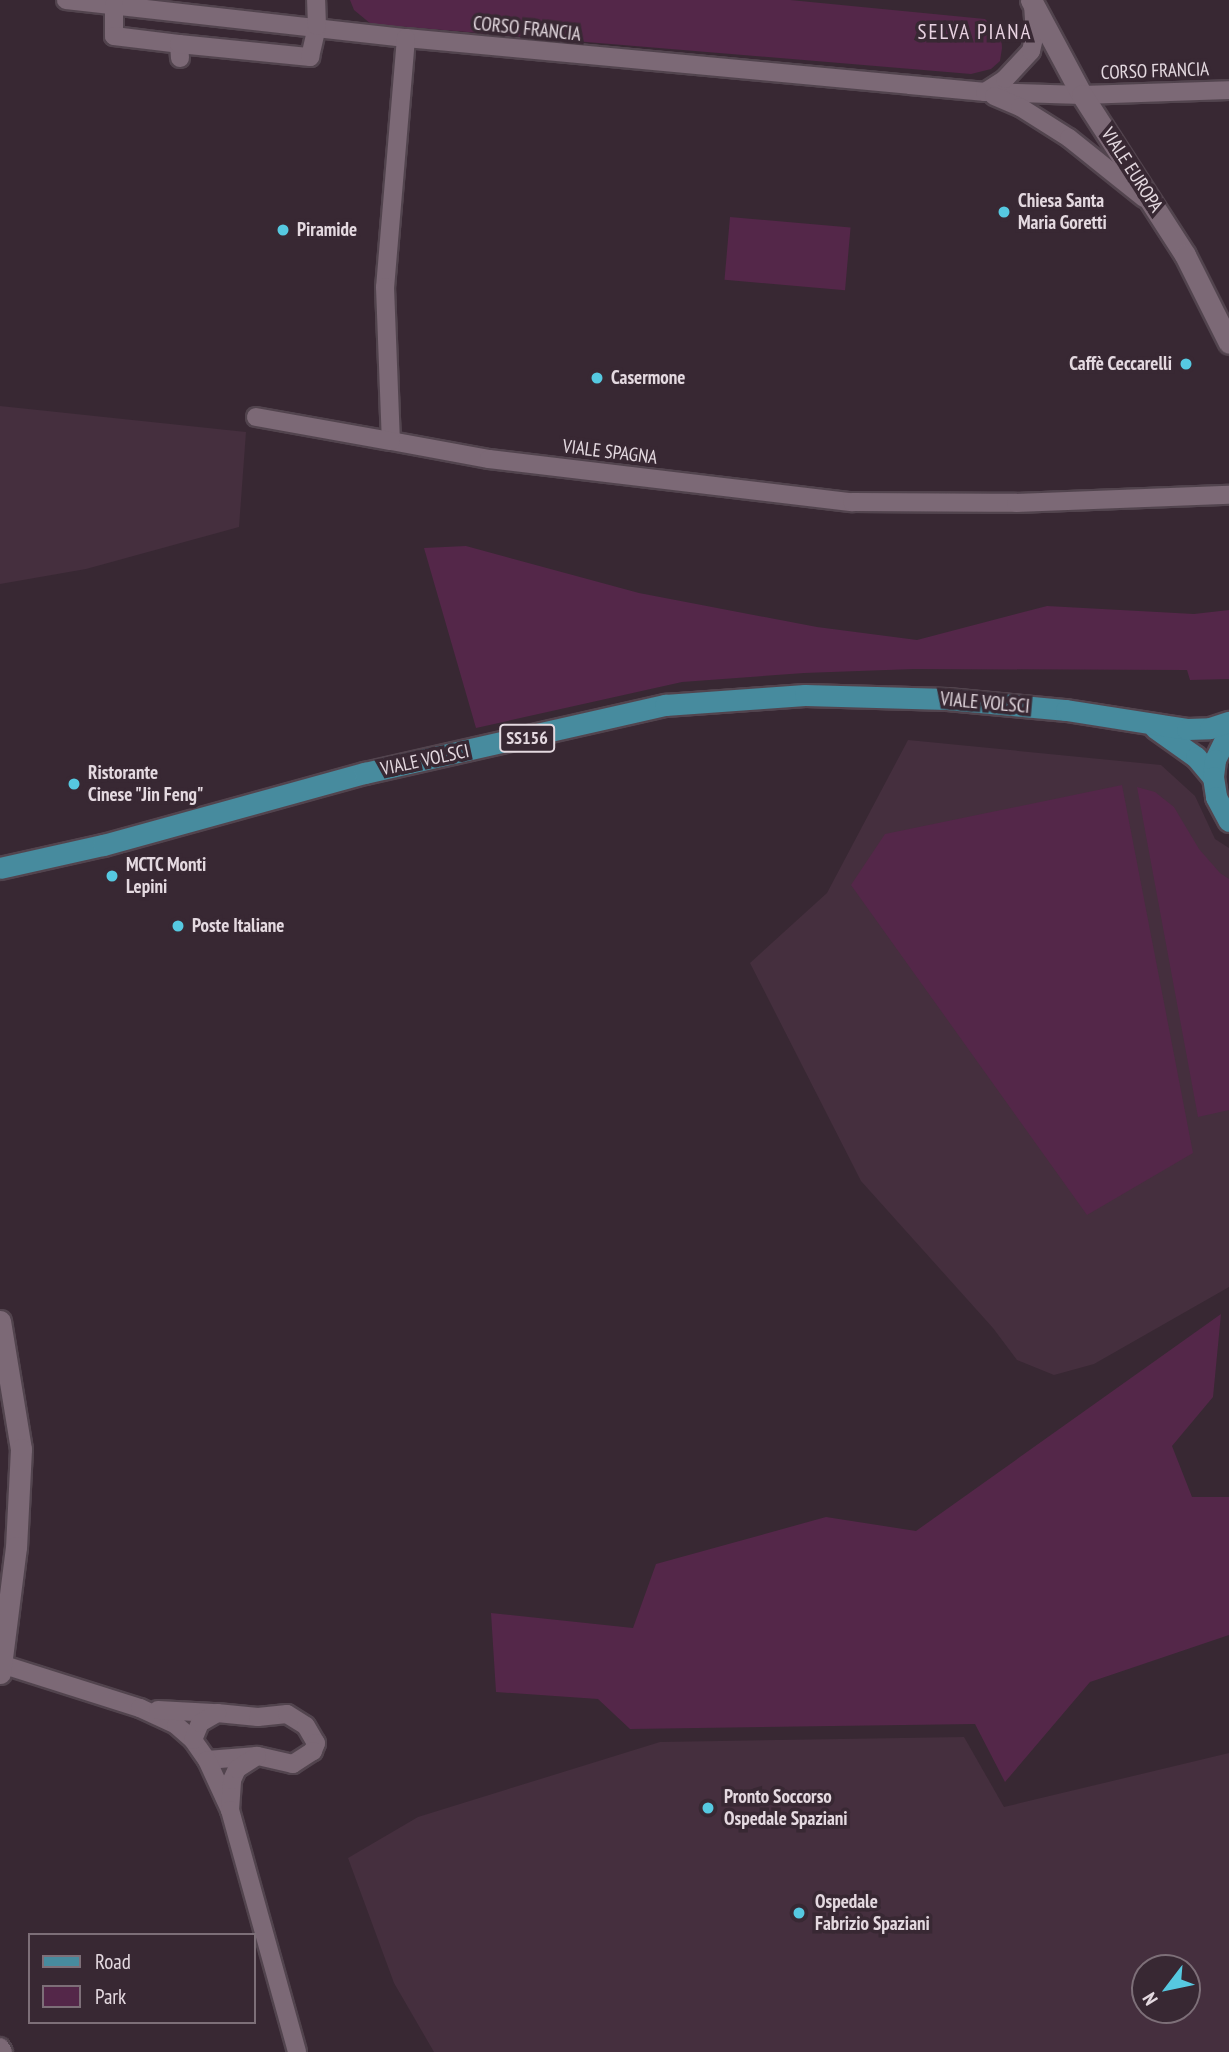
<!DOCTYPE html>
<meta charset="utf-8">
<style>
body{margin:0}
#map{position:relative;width:1229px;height:2052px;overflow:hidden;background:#382833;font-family:"PT Sans Narrow",sans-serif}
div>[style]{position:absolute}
.built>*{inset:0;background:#452f3e}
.green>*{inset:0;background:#542749;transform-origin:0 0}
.roads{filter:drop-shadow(2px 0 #52444e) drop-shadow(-2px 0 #52444e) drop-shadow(0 2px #52444e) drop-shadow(0 -2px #52444e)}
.minor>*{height:18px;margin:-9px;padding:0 9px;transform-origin:9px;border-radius:9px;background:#7c6976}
.tertiary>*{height:21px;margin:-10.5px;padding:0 10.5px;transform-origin:10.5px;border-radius:10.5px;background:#7c6976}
.primary>*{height:21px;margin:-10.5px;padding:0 10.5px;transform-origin:10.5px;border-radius:10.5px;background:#478b9e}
.dots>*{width:19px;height:19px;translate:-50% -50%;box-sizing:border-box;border:4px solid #382833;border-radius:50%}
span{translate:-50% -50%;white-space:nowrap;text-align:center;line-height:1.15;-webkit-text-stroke:7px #382833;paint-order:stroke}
.shield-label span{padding:2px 5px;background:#382833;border:2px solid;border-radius:5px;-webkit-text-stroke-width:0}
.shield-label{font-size:18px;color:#e4d9e0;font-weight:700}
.street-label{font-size:19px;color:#e4d9e0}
.poi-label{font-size:19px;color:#e4d9e0;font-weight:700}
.left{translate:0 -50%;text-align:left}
.right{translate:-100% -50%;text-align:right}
.neighbourhood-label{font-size:21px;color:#e8d2e1;letter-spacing:2px}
.legend{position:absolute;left:28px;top:1933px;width:228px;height:91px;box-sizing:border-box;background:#382833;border:2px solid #7d6f78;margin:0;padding:9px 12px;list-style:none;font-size:21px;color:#e4d9e0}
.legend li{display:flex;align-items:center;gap:14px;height:35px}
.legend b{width:35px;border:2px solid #7d6f78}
.north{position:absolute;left:1131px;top:1954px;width:70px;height:70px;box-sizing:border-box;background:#382833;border:2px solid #7d6f78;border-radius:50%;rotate:238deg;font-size:19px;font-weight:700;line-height:28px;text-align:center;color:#e4d9e0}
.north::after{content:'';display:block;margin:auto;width:24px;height:32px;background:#56c9e1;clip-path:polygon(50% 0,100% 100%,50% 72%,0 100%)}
</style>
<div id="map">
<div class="built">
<i style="clip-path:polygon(0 406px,246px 432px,239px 527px,86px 569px,0 584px)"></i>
<i style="clip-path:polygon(908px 740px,1161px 765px,1195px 796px,1215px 839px,1229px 848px,1229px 1287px,1094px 1364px,1054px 1375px,1017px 1360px,993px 1328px,861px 1181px,750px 963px,827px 893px)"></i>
<i style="clip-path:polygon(evenodd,964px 1737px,1004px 1807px,1229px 1753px,1229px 2052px,434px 2052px,394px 1983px,348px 1858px,418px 1817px,660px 1742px,964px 1737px,1187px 1968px,1187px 2010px,1145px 2010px,1145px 1968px,1187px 1968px)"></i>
</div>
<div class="green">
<i style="clip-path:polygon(350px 0,790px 0,985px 19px,1001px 34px,1002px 48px,1000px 61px,991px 69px,971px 74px,371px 24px,354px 10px)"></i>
<i style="left:730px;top:217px;width:121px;height:63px;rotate:5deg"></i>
<i style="clip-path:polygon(466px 546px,639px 593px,817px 627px,917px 640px,1047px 606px,1194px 614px,1229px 610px,1229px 679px,1190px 680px,1187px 670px,914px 669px,804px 673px,682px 682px,476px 728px,424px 548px)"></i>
<i style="clip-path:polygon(1122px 785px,1193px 1153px,1087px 1215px,851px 885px,885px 834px)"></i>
<i style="clip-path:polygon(1137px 787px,1155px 792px,1174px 807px,1199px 849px,1220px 873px,1229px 879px,1229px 1110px,1198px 1117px)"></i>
<i style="clip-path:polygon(1221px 1314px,1213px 1397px,1172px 1446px,1192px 1497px,1229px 1497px,1229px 1635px,1090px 1682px,1005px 1782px,975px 1724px,630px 1729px,598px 1699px,496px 1692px,491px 1613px,633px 1628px,656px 1564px,826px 1517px,916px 1531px)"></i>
</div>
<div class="roads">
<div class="minor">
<i style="left:66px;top:0;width:342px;rotate:6.4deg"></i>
<i style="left:406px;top:38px;width:582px;rotate:5.33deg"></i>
<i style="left:985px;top:92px;width:97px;rotate:1.8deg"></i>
<i style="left:1082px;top:95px;width:147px;rotate:-1.9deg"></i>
<i style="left:114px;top:5px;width:31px;rotate:90deg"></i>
<i style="left:114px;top:36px;width:65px;rotate:7deg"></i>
<i style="left:406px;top:38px;width:250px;rotate:94.8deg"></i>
<i style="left:385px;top:287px;width:154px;rotate:87.8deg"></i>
<i style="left:391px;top:441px;width:100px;rotate:10.4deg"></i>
<i style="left:489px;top:459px;width:366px;rotate:6.8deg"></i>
<i style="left:852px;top:502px;width:164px;rotate:0.3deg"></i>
<i style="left:1016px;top:503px;width:213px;rotate:-2.2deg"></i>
<i style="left:180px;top:58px;width:14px;rotate:-94deg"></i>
<i style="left:179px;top:44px;width:132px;rotate:5.7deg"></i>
<i style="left:310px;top:57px;width:32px;rotate:-77deg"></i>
<i style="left:317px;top:26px;width:26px;rotate:-92deg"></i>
<i style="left:985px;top:92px;width:24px;rotate:-33deg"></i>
<i style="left:1005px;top:79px;width:38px;rotate:-47deg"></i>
<i style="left:1031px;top:51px;width:18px;rotate:-77deg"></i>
<i style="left:1035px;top:33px;width:28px;rotate:-94deg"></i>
<i style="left:994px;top:96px;width:28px;rotate:23deg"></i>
<i style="left:1020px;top:107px;width:58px;rotate:32.3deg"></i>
<i style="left:1069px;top:138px;width:96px;rotate:38.7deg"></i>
<i style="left:256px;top:417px;width:137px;rotate:10.1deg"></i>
<i style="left:1px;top:1664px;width:146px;rotate:17.6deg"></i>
<i style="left:140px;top:1708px;width:40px;rotate:25deg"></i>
<i style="left:176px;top:1725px;width:23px;rotate:41deg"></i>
<i style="left:158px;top:1710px;width:55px;rotate:3.1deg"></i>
<i style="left:217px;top:1713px;width:41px;rotate:5.6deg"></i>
<i style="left:258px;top:1717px;width:29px;rotate:-6deg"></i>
<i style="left:287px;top:1714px;width:22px;rotate:32deg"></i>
<i style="left:306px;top:1726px;width:20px;rotate:60deg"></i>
<i style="left:316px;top:1743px;width:9px;rotate:111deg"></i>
<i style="left:313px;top:1751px;width:24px;rotate:147deg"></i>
<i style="left:293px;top:1764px;width:37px;rotate:-167deg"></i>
<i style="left:257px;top:1756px;width:50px;rotate:175.4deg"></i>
<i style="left:207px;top:1760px;width:24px;rotate:-125deg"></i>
<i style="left:193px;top:1740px;width:18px;rotate:-68deg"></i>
<i style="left:200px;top:1723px;width:20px;rotate:-30deg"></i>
<i style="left:207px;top:1760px;width:55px;rotate:65.3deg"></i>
<i style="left:230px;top:1810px;width:30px;rotate:-86deg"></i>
<i style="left:232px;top:1780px;width:12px;rotate:-66deg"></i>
<i style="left:237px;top:1769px;width:24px;rotate:-33deg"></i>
<i style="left:230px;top:1810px;width:251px;rotate:74.5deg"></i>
<i style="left:0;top:2047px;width:6px;rotate:59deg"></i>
</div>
<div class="tertiary">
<i style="left:1031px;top:0;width:108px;rotate:61.8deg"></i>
<i style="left:1082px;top:95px;width:190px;rotate:57.2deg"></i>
<i style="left:1185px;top:255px;width:98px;rotate:63.4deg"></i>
<i style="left:0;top:1321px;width:130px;rotate:80.7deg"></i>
<i style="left:21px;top:1449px;width:98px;rotate:92.9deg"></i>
<i style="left:16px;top:1547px;width:127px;rotate:97.2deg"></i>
</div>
<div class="primary">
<i style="left:1155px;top:728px;width:50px;rotate:35.3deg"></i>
<i style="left:1196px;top:757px;width:26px;rotate:50deg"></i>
<i style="left:1229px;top:731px;width:32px;rotate:116deg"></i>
<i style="left:1215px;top:760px;width:17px;rotate:97deg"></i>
<i style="left:1213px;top:777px;width:20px;rotate:81deg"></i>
<i style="left:1216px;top:797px;width:27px;rotate:62deg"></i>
<i style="left:0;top:868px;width:106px;rotate:-12.6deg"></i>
<i style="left:103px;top:845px;width:272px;rotate:-15.4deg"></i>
<i style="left:365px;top:773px;width:308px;rotate:-12.8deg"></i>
<i style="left:665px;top:705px;width:140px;rotate:-4.1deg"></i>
<i style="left:805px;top:695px;width:142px;rotate:1.6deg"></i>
<i style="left:947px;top:699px;width:120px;rotate:5.3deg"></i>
<i style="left:1066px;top:710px;width:122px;rotate:8.9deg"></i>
<i style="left:1187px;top:729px;width:23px;rotate:-2deg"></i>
<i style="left:1210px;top:728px;width:20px;rotate:-18deg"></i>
</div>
</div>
<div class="dots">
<i style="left:1004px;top:212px;background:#56c9e1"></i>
<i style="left:283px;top:230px;background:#56c9e1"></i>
<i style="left:1186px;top:364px;background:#56c9e1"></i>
<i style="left:597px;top:378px;background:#56c9e1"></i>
<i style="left:74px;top:784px;background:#56c9e1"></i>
<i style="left:112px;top:876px;background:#56c9e1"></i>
<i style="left:178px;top:926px;background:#56c9e1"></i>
<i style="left:708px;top:1808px;background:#56c9e1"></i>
<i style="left:799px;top:1913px;background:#56c9e1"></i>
</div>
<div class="shield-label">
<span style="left:527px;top:738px">SS156</span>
</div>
<div class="street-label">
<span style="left:527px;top:29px;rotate:6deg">CORSO FRANCIA</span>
<span style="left:1155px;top:71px;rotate:-2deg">CORSO FRANCIA</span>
<span style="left:1132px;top:170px;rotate:57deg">VIALE EUROPA</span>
<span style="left:610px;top:452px;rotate:7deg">VIALE SPAGNA</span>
<span style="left:985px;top:703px;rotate:5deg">VIALE VOLSCI</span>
<span style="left:425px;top:760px;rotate:-12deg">VIALE VOLSCI</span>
</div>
<div class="poi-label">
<span class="left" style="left:1018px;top:212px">Chiesa Santa<br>Maria Goretti</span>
<span class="left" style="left:297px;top:230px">Piramide</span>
<span class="right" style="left:1172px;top:364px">Caffè Ceccarelli</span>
<span class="left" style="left:611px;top:378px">Casermone</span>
<span class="left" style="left:88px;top:784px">Ristorante<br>Cinese "Jin Feng"</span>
<span class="left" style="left:126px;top:876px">MCTC Monti<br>Lepini</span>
<span class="left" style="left:192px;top:926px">Poste Italiane</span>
<span class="left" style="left:724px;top:1808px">Pronto Soccorso<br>Ospedale Spaziani</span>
<span class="left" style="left:815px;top:1913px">Ospedale<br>Fabrizio Spaziani</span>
</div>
<div class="neighbourhood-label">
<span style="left:975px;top:32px">SELVA PIANA</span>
</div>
<ul class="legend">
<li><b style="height:9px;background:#478b9e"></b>Road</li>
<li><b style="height:19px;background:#542749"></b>Park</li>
</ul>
<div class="north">N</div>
</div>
